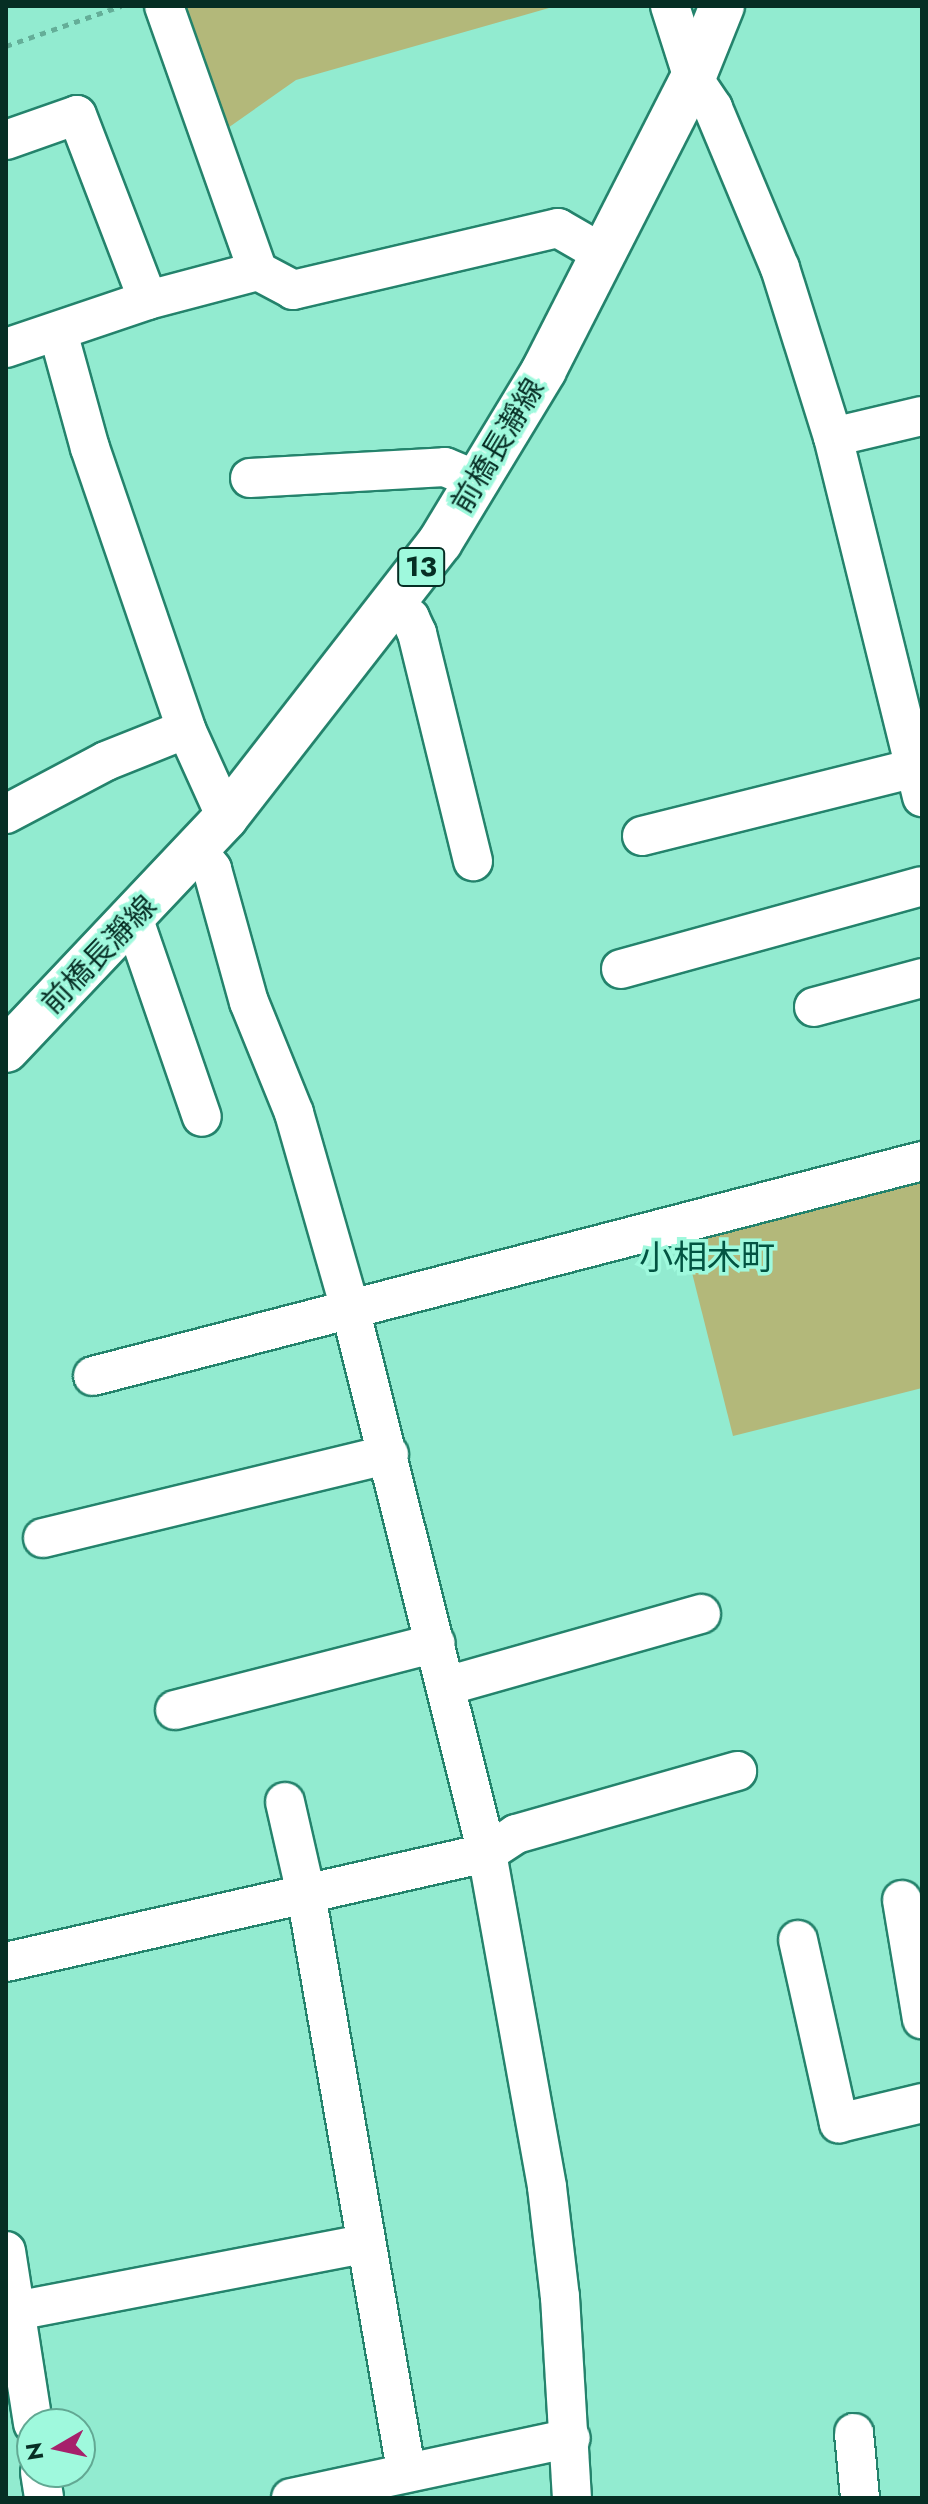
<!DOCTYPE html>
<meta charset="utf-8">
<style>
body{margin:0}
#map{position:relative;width:928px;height:2504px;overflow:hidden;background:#92ebd0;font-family:Jost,"Noto Sans JP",sans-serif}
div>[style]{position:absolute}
.green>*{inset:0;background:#b3b87a}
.path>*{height:5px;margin-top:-2.5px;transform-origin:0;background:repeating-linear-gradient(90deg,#64ae98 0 6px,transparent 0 12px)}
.roads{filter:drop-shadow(2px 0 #24836c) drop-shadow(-2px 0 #24836c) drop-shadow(0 2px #24836c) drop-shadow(0 -2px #24836c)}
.minor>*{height:38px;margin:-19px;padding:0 19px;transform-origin:19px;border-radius:19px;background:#fff}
.major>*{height:44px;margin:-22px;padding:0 22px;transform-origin:22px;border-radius:22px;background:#fff}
span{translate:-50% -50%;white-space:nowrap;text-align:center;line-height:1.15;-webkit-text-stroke:7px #9ff9dd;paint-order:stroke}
.shield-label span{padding:2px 6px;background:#9ff9dd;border:2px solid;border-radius:6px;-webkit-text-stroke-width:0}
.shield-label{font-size:28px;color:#062e24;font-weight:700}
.street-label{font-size:30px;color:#062e24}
.quarter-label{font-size:34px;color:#025442}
.frame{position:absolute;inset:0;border:8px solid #062e24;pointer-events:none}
.north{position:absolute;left:16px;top:2408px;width:80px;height:80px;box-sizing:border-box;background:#9ff9dd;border:2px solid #62a893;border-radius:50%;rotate:261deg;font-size:22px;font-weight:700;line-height:32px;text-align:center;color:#062e24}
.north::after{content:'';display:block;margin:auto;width:28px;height:36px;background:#a6206b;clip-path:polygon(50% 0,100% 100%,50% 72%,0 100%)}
</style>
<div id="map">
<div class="green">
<i style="clip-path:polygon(180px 6px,556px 6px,296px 80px,225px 130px)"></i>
<i style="clip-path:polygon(922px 1172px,922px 1388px,733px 1436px,682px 1233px)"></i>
</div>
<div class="path">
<i style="left:6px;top:46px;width:122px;rotate:-19.2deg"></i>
</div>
<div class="roads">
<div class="minor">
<i style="left:164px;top:6px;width:281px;rotate:70.5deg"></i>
<i style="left:670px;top:6px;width:76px;rotate:72.3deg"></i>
<i style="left:693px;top:78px;width:36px;rotate:56deg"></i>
<i style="left:713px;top:108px;width:173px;rotate:67.3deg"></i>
<i style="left:780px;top:268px;width:177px;rotate:72.6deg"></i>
<i style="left:833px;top:437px;width:371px;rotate:76.1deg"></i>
<i style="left:6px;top:140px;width:75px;rotate:-19.4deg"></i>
<i style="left:77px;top:115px;width:198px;rotate:69deg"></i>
<i style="left:58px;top:332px;width:120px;rotate:74.6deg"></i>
<i style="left:90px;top:448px;width:297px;rotate:71.1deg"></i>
<i style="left:186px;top:729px;width:97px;rotate:65.6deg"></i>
<i style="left:6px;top:348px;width:150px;rotate:-18.7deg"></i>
<i style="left:148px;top:300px;width:114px;rotate:-14.8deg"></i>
<i style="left:258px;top:271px;width:40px;rotate:28deg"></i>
<i style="left:293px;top:290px;width:272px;rotate:-13.2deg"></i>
<i style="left:558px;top:228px;width:52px;rotate:30deg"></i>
<i style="left:833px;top:437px;width:91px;rotate:-13.3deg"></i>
<i style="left:250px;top:478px;width:195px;rotate:-3.2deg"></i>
<i style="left:445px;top:467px;width:36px;rotate:23deg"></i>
<i style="left:393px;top:604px;width:22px;rotate:39deg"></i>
<i style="left:410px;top:618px;width:17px;rotate:65deg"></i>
<i style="left:417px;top:633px;width:235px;rotate:76.2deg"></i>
<i style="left:6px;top:814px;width:113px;rotate:-27.9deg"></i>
<i style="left:106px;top:761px;width:86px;rotate:-21.8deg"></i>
<i style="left:642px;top:836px;width:280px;rotate:-14deg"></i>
<i style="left:198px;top:851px;width:23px;rotate:52deg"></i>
<i style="left:212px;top:869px;width:138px;rotate:74.5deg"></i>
<i style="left:249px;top:1002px;width:120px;rotate:67.9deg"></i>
<i style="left:294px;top:1113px;width:203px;rotate:74deg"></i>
<i style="left:350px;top:1308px;width:562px;rotate:75.89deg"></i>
<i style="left:487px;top:1853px;width:339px;rotate:79.8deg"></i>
<i style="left:547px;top:2187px;width:111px;rotate:83.3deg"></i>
<i style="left:560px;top:2297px;width:201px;rotate:86.6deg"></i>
<i style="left:134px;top:920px;width:208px;rotate:71deg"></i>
<i style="left:621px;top:969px;width:312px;rotate:-15.4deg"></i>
<i style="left:814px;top:1007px;width:112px;rotate:-15deg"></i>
<i style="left:93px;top:1376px;width:856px;rotate:-14.54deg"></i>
<i style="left:43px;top:1538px;width:356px;rotate:-13.6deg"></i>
<i style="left:446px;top:1686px;width:265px;rotate:-15.8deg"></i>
<i style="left:175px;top:1710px;width:269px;rotate:-14.4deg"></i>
<i style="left:285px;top:1802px;width:94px;rotate:77.1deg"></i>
<i style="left:306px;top:1894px;width:585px;rotate:80.15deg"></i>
<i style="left:902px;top:1900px;width:121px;rotate:80.5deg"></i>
<i style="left:798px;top:1940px;width:188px;rotate:77.4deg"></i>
<i style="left:839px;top:2123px;width:85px;rotate:-13.5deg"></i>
<i style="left:6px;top:1962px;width:493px;rotate:-12.8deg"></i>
<i style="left:487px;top:1853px;width:35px;rotate:-33deg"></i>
<i style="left:516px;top:1834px;width:230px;rotate:-15.9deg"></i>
<i style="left:6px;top:2251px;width:175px;rotate:81.1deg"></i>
<i style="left:16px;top:2311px;width:354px;rotate:-10.9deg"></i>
<i style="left:854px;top:2433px;width:65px;rotate:84.7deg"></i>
<i style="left:40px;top:2472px;width:26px;rotate:81deg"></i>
<i style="left:291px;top:2498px;width:286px;rotate:-12.1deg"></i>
</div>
<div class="major">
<i style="left:6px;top:1050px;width:320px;rotate:-46.6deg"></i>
<i style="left:226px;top:817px;width:348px;rotate:-52.1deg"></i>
<i style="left:440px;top:542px;width:201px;rotate:-58.8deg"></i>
<i style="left:544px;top:370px;width:328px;rotate:-63deg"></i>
<i style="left:693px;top:78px;width:78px;rotate:-68.1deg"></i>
</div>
</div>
<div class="shield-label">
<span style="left:421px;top:567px">13</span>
</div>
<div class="street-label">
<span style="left:498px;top:446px;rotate:-59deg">前橋長瀞線</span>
<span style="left:99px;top:955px;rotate:-46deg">前橋長瀞線</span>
</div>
<div class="quarter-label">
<span style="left:707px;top:1258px">小相木町</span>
</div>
<div class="frame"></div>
<div class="north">N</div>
</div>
